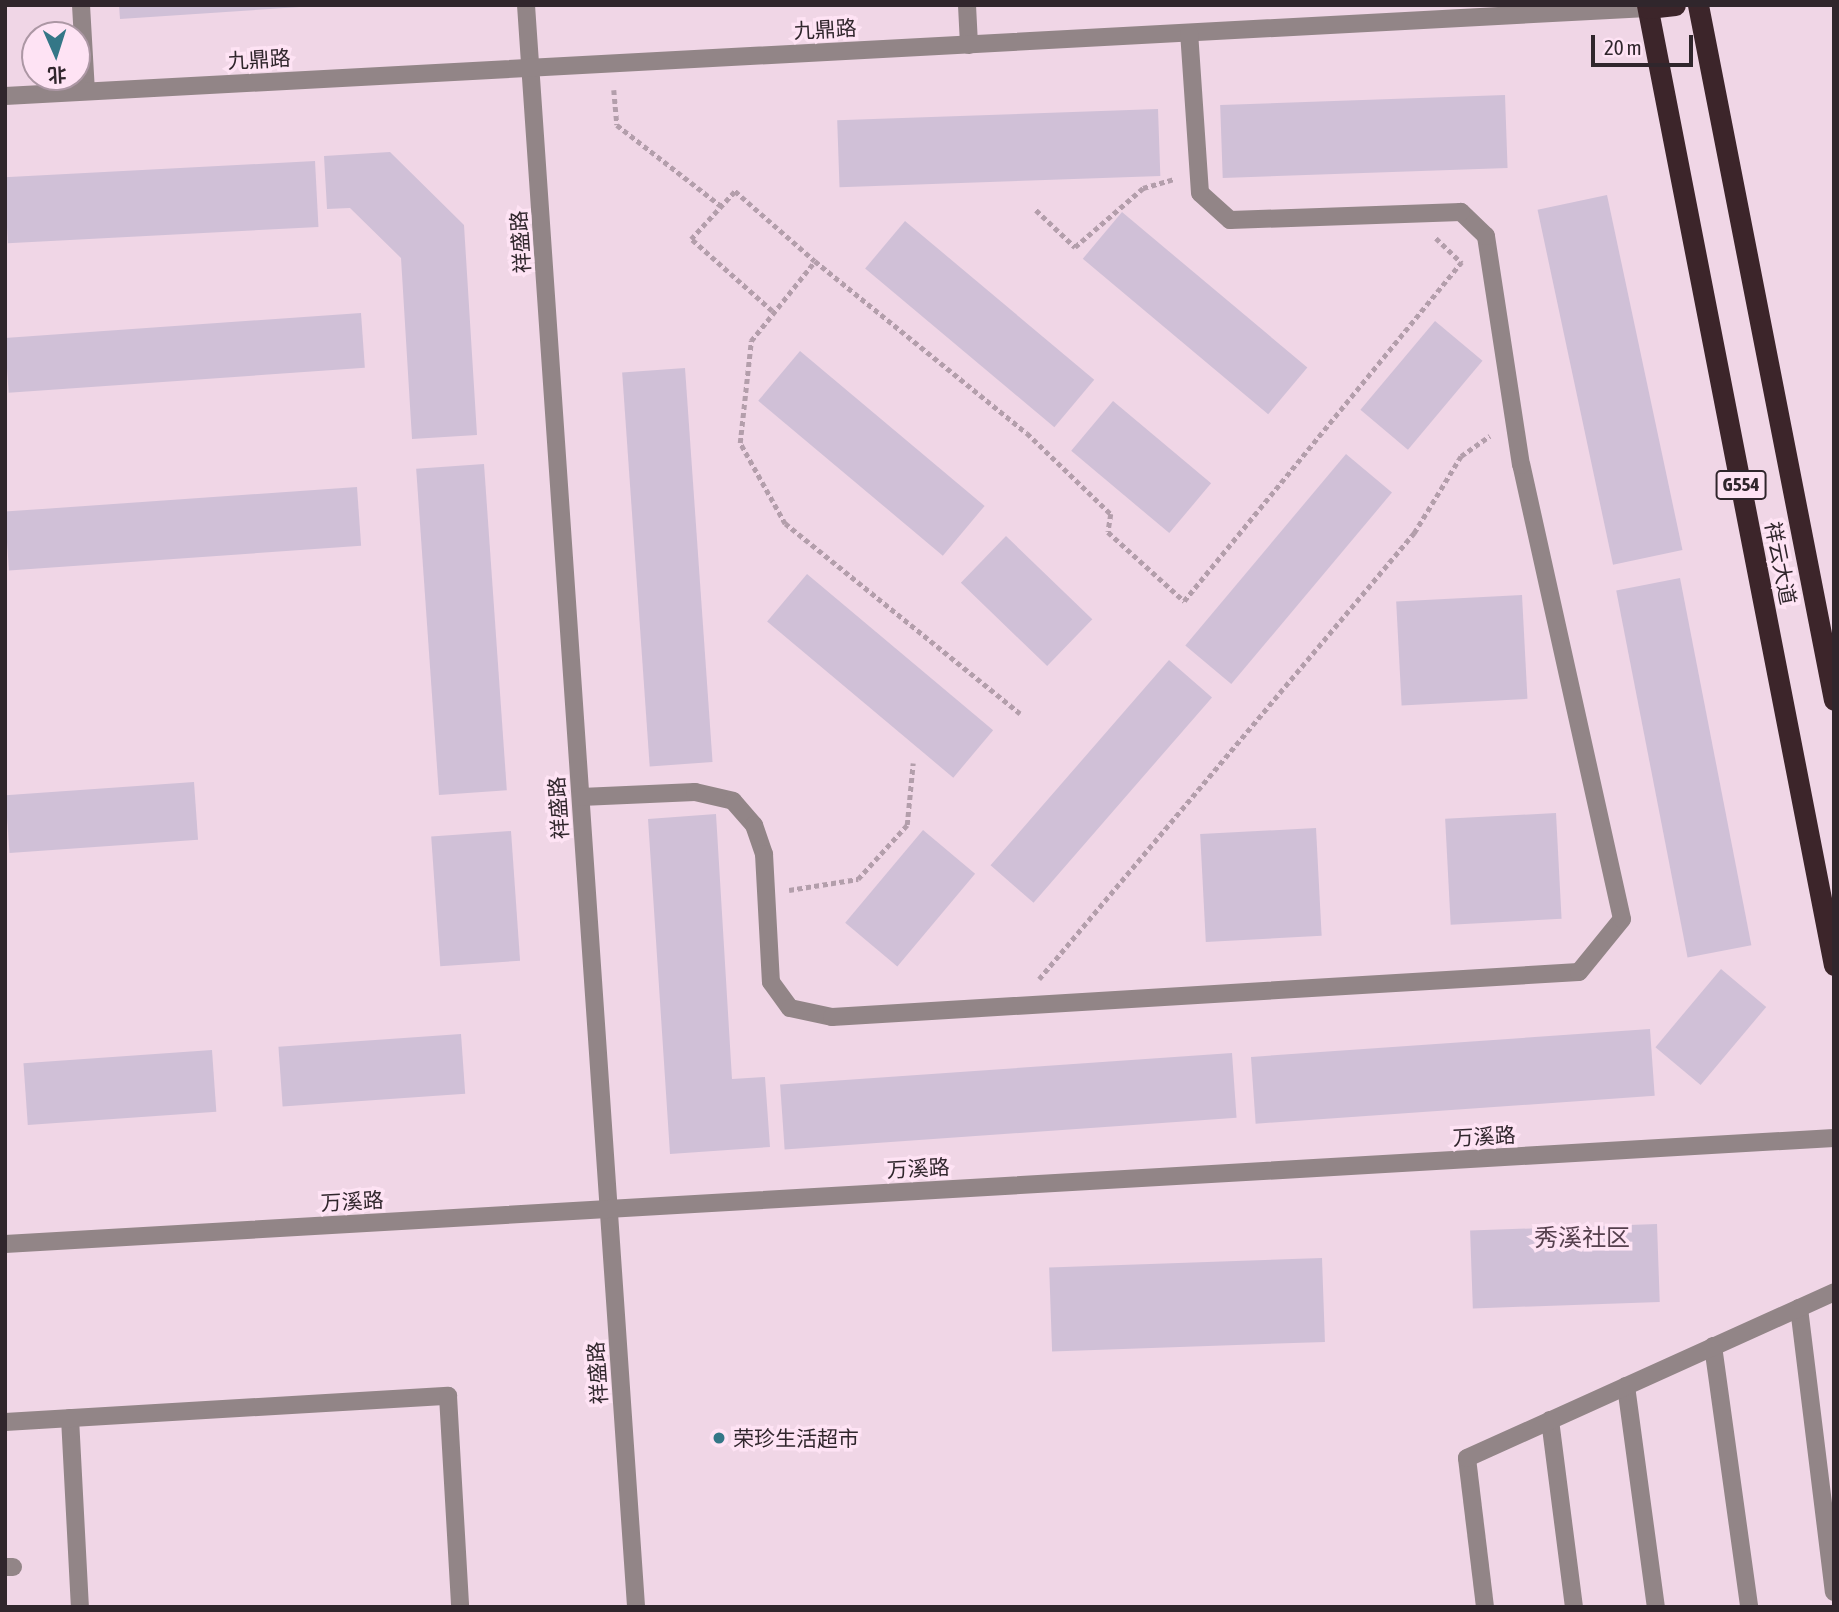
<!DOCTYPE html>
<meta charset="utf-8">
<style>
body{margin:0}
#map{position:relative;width:1839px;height:1612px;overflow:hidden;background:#f0d6e6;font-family:"Asap Condensed","Noto Sans SC",sans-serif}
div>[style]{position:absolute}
.building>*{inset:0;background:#d0c0d7;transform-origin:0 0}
.path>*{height:4.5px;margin-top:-2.25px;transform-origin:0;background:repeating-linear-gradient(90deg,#b39eab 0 5px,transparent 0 8.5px)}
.minor>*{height:18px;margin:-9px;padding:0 9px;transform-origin:9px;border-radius:9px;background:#928587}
.highway>*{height:21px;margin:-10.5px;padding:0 10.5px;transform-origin:10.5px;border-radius:10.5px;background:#3c252a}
.dots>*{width:19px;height:19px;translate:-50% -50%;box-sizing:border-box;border:4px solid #fee3f4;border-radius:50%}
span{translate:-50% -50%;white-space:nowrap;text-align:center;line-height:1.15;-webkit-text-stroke:7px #fee3f4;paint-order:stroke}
.shield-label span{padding:2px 5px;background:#fee3f4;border:2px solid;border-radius:5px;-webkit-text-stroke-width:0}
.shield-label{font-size:19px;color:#30262c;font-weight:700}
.street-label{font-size:21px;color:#30262c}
.poi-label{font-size:21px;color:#30262c}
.left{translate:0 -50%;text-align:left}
.quarter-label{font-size:24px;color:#55404d}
.frame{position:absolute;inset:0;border:7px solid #30262c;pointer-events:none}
.north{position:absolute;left:21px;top:21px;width:70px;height:70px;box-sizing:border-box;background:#fee3f4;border:2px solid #ac97a4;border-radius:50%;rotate:177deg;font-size:19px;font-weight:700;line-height:28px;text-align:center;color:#30262c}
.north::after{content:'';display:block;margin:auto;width:24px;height:32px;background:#347787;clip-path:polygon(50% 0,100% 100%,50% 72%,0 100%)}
.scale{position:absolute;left:1591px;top:35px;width:102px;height:32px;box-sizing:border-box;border:4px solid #30262c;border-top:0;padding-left:9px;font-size:21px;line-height:24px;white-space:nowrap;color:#30262c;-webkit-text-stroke:5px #fee3f4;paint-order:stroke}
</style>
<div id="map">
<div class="building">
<i style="clip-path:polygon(119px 5px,300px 5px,300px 7px,120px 19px)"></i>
<i style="left:1505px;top:95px;width:73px;height:285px;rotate:88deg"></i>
<i style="left:1158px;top:109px;width:67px;height:321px;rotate:88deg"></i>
<i style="clip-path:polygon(390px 152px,464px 225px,477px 435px,412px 439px,401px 258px,350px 208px,327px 209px,324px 156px)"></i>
<i style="left:315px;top:161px;width:66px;height:311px;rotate:87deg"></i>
<i style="left:1607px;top:195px;width:363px;height:71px;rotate:78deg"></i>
<i style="left:1122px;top:212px;width:242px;height:61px;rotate:40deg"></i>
<i style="left:905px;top:221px;width:247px;height:62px;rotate:40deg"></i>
<i style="left:361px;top:313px;width:55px;height:357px;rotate:86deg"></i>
<i style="left:1435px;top:321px;width:62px;height:116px;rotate:40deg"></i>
<i style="left:800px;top:351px;width:241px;height:65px;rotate:40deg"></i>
<i style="left:685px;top:368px;width:395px;height:63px;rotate:86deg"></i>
<i style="left:1113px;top:401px;width:128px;height:65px;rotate:40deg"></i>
<i style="left:1346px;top:454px;width:60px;height:250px;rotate:40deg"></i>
<i style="left:484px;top:464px;width:327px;height:68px;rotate:86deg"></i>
<i style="left:357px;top:487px;width:59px;height:353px;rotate:86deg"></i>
<i style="left:1006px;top:536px;width:120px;height:65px;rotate:44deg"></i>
<i style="left:807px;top:574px;width:243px;height:62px;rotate:40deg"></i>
<i style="left:1680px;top:578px;width:374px;height:65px;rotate:79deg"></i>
<i style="left:1522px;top:595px;width:104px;height:126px;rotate:87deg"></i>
<i style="left:1169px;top:660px;width:57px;height:272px;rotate:41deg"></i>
<i style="left:194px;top:782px;width:58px;height:189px;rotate:86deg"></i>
<i style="left:1556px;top:813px;width:106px;height:111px;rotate:87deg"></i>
<i style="clip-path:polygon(716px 814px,732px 1079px,765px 1077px,770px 1147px,670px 1154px,648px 819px)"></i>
<i style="left:1316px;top:828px;width:108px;height:116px;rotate:87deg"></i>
<i style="left:923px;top:830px;width:68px;height:121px;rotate:40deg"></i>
<i style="left:511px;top:831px;width:130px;height:80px;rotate:86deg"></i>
<i style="left:1721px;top:969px;width:59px;height:102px;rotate:40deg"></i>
<i style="left:1650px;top:1029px;width:67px;height:400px;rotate:86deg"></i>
<i style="left:461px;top:1034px;width:60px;height:183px;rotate:86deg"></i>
<i style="left:212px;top:1050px;width:62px;height:189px;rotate:86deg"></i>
<i style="left:1232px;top:1053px;width:65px;height:453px;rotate:86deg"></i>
<i style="left:1657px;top:1224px;width:78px;height:187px;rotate:88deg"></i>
<i style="left:1322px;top:1258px;width:84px;height:273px;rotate:88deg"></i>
</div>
<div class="path">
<i style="left:614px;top:90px;width:35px;rotate:85deg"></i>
<i style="left:617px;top:125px;width:132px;rotate:37.9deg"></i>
<i style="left:1036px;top:210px;width:54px;rotate:43.5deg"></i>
<i style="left:1075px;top:247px;width:90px;rotate:-40.9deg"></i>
<i style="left:1143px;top:188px;width:32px;rotate:-16deg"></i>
<i style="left:1436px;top:238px;width:36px;rotate:44deg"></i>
<i style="left:772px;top:311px;width:108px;rotate:-138.4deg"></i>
<i style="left:691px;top:239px;width:65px;rotate:-47.5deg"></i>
<i style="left:735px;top:191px;width:106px;rotate:41.2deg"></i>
<i style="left:1020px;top:714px;width:302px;rotate:-141deg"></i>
<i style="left:785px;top:524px;width:93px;rotate:-119.1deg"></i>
<i style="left:740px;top:443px;width:103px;rotate:-83.8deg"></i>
<i style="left:751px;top:341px;width:102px;rotate:-51.3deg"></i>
<i style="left:815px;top:261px;width:273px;rotate:39.1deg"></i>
<i style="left:1027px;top:433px;width:117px;rotate:44deg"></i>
<i style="left:1111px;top:514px;width:18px;rotate:99deg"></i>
<i style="left:1108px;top:532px;width:103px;rotate:42.2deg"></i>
<i style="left:1184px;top:601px;width:438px;rotate:-50.7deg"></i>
<i style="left:789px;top:890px;width:70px;rotate:-9.1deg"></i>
<i style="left:858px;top:879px;width:73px;rotate:-47.8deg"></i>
<i style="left:907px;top:825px;width:62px;rotate:-84.5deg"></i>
<i style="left:1039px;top:979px;width:583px;rotate:-49.94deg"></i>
<i style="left:1414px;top:533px;width:90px;rotate:-58.6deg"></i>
<i style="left:1461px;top:456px;width:35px;rotate:-35deg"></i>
</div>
<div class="minor">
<i style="left:81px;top:5px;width:86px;rotate:86.7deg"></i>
<i style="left:526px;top:5px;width:1606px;rotate:86.07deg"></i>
<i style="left:967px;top:5px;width:40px;rotate:87.1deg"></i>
<i style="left:5px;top:96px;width:1645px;rotate:-3.07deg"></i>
<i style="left:581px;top:797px;width:114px;rotate:-2.5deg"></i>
<i style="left:695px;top:792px;width:39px;rotate:13deg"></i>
<i style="left:733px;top:801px;width:32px;rotate:49deg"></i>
<i style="left:754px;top:825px;width:31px;rotate:71deg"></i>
<i style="left:764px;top:854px;width:128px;rotate:86.9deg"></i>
<i style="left:771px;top:982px;width:32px;rotate:54deg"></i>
<i style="left:790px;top:1008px;width:43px;rotate:12.1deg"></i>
<i style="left:832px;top:1017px;width:748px;rotate:-3.45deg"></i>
<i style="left:1579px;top:972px;width:68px;rotate:-50.9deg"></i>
<i style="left:1622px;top:919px;width:465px;rotate:-102.5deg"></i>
<i style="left:1521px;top:465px;width:232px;rotate:-98.7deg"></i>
<i style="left:1486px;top:236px;width:35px;rotate:-136deg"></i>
<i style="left:1461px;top:212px;width:231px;rotate:178deg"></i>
<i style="left:1230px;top:220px;width:40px;rotate:-138deg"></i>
<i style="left:1200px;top:193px;width:160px;rotate:-93.9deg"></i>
<i style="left:5px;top:1244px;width:1832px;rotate:-3.32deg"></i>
<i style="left:1799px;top:1308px;width:286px;rotate:83deg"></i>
<i style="left:1713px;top:1346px;width:263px;rotate:82.1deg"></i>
<i style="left:1626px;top:1386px;width:223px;rotate:82.3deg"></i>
<i style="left:70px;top:1418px;width:189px;rotate:87deg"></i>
<i style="left:1550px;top:1420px;width:189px;rotate:82.7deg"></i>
<i style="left:5px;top:1422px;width:444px;rotate:-3.4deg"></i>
<i style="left:448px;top:1396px;width:211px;rotate:86.7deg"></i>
<i style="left:5px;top:1567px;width:8px"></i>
<i style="left:1485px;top:1607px;width:150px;rotate:-96.9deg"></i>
<i style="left:1467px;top:1458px;width:403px;rotate:-24.3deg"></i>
</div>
<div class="highway">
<i style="left:1647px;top:5px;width:978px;rotate:78.98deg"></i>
<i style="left:1698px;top:5px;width:708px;rotate:78.93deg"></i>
<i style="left:1648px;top:8px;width:27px;rotate:-6deg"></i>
</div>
<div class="dots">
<i style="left:719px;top:1438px;background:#347787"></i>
</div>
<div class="shield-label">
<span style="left:1741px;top:485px">G554</span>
</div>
<div class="street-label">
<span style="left:825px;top:29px;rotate:-3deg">九鼎路</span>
<span style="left:259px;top:59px;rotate:-3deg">九鼎路</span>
<span style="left:520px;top:242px;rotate:-94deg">祥盛路</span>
<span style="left:1781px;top:563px;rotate:79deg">祥云大道</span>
<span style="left:558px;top:808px;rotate:-94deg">祥盛路</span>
<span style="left:1484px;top:1136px;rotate:-3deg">万溪路</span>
<span style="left:918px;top:1168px;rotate:-3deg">万溪路</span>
<span style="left:352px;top:1201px;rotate:-3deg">万溪路</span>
<span style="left:597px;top:1373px;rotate:-94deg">祥盛路</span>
</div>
<div class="poi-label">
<span class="left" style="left:733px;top:1438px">荣珍生活超市</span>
</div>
<div class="quarter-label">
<span style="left:1582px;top:1238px">秀溪社区</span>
</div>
<div class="frame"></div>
<div class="north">北</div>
<div class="scale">20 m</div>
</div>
